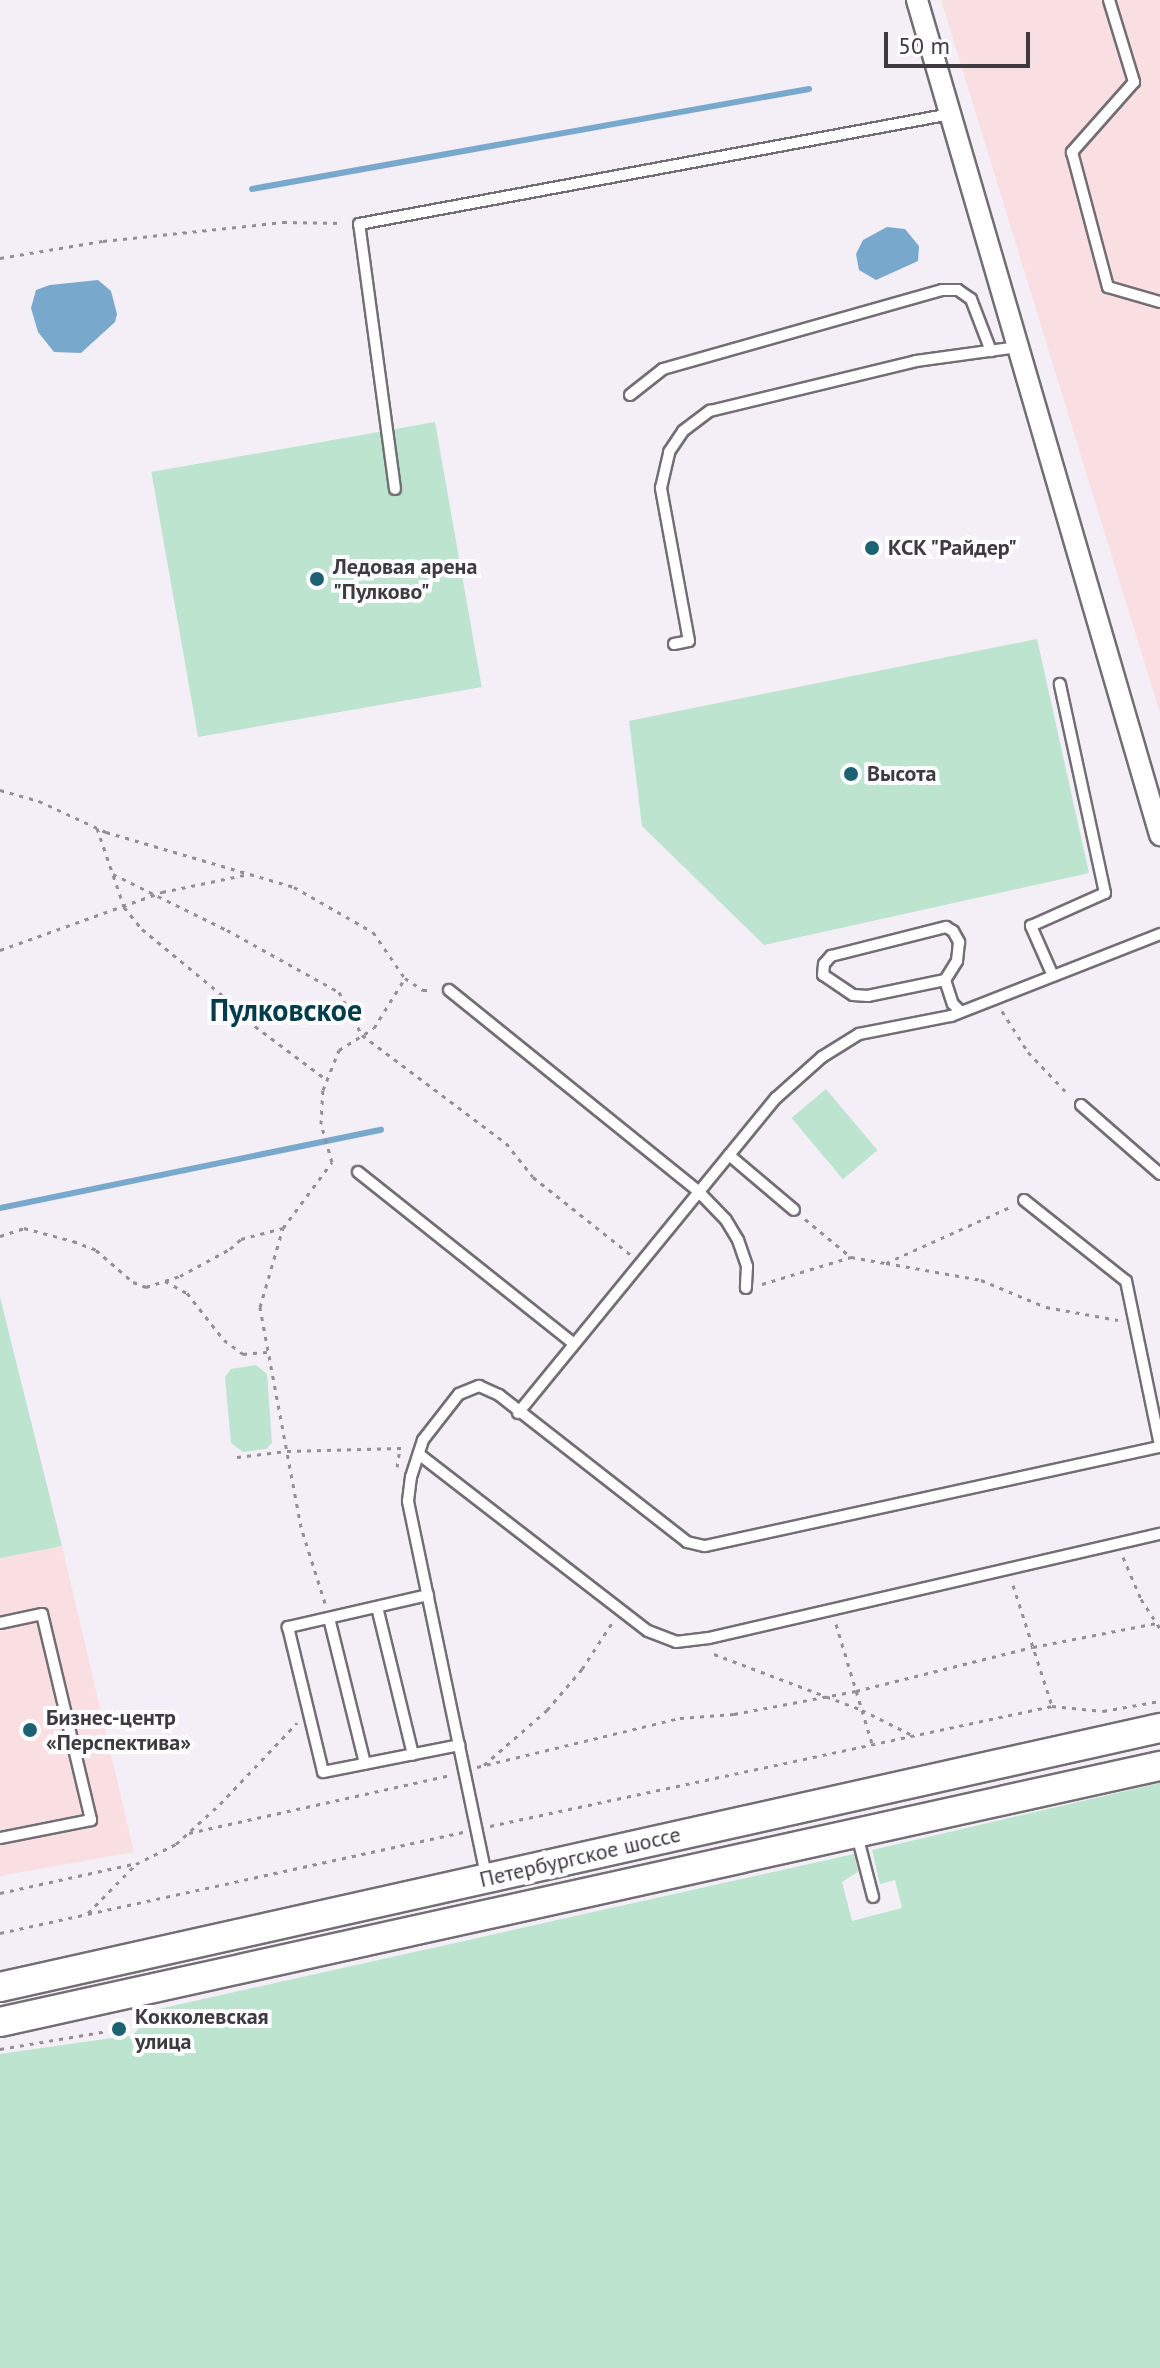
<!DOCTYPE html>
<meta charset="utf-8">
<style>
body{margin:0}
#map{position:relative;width:1160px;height:2368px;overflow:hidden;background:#f4eef6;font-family:"PT Sans",sans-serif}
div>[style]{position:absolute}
.commercial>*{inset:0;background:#f9dfe2}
.green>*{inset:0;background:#bce4cf;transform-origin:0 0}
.water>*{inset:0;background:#78a9cd}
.stream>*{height:6px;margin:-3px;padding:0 3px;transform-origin:3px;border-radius:3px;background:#78a9cd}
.path>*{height:3px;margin-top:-1.5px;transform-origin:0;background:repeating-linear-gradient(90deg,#948f95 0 4px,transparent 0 10px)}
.roads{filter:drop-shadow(2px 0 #736d74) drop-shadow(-2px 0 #736d74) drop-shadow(0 2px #736d74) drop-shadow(0 -2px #736d74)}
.service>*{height:10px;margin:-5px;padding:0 5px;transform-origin:5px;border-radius:5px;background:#fff}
.minor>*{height:20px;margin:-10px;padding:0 10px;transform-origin:10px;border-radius:10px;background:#fff}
.secondary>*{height:28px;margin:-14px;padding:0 14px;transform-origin:14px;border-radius:14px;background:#fff}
.dots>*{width:22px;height:22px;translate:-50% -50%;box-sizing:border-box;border:4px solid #fefdff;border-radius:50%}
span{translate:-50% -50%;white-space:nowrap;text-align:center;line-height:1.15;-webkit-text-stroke:8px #fefdff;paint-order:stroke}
.poi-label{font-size:22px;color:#3e3b3f;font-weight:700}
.left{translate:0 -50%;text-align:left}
.street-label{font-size:22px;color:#3e3b3f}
.district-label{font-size:30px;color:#003c4a;font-weight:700}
.scale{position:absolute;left:884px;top:32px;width:146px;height:36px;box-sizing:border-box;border:4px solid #3e3b3f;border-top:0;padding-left:10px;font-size:24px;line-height:28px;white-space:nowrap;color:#3e3b3f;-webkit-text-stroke:6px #fefdff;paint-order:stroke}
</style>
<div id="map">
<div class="commercial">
<i style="clip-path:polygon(941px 0,1160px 0,1160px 713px)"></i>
<i style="clip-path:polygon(62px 1546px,134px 1852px,0 1876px,0 1558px)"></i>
</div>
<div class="green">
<i style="left:435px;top:422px;width:269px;height:288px;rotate:80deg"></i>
<i style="clip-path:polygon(1037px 639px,1089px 873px,764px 945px,642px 826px,629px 721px)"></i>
<i style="left:826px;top:1089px;width:80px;height:45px;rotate:50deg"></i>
<i style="clip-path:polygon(0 1297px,62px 1546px,0 1558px)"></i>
<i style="clip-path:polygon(256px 1365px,267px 1374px,272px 1443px,266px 1449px,243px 1452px,231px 1443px,225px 1377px,231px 1369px)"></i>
<i style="clip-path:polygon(1160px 1783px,1160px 2368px,0 2368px,0 2054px,133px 2035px,154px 2010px,854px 1854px,858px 1872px,842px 1882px,852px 1921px,902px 1908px,895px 1880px,880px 1884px,872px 1850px)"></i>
</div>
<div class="water">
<i style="clip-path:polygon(887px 227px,905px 229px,919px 246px,918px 261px,876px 280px,859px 270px,856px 254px,863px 240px)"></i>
<i style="clip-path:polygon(98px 280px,111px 291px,117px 314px,115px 322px,81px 353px,54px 352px,38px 332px,31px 308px,36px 290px,50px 285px)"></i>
</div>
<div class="stream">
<i style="left:252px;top:189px;width:566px;rotate:-10.18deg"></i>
<i style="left:0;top:1208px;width:389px;rotate:-11.6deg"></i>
</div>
<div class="path">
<i style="left:0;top:258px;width:104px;rotate:-9.4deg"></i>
<i style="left:103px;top:241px;width:181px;rotate:-6deg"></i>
<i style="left:283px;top:222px;width:60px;rotate:1deg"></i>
<i style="left:0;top:790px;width:41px;rotate:15.8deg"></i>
<i style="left:39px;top:801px;width:74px;rotate:24.8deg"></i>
<i style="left:106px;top:832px;width:196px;rotate:16.3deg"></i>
<i style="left:294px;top:887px;width:91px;rotate:29.7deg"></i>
<i style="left:373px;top:932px;width:55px;rotate:55.4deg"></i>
<i style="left:97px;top:828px;width:83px;rotate:71.1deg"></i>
<i style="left:124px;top:907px;width:28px;rotate:51deg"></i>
<i style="left:142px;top:929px;width:118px;rotate:39.5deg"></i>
<i style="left:233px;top:1004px;width:21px;rotate:49deg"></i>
<i style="left:247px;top:1020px;width:100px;rotate:36.9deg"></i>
<i style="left:113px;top:874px;width:127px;rotate:26.2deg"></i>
<i style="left:227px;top:930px;width:128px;rotate:29deg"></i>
<i style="left:339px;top:992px;width:49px;rotate:61.9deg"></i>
<i style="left:362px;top:1035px;width:180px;rotate:36.9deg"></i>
<i style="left:506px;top:1143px;width:43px;rotate:51.5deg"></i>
<i style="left:533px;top:1177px;width:125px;rotate:38.5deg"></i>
<i style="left:0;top:950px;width:172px;rotate:-19.7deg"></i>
<i style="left:162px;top:892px;width:89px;rotate:-11.7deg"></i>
<i style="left:1002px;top:1011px;width:49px;rotate:57.6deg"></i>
<i style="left:1028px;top:1052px;width:59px;rotate:46.4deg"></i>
<i style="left:805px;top:1219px;width:60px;rotate:39.6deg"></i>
<i style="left:0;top:1236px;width:25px;rotate:-18deg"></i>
<i style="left:24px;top:1228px;width:51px;rotate:14.9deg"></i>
<i style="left:73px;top:1241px;width:25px;rotate:21deg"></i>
<i style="left:96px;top:1250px;width:49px;rotate:40.9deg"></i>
<i style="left:133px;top:1282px;width:14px;rotate:21deg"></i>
<i style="left:146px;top:1287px;width:36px;rotate:-18deg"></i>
<i style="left:180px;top:1276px;width:57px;rotate:-28.4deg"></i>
<i style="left:230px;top:1249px;width:15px;rotate:-42deg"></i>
<i style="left:241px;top:1239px;width:43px;rotate:-14.7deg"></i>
<i style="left:886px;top:1263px;width:97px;rotate:10.1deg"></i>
<i style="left:981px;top:1280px;width:70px;rotate:22.6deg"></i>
<i style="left:1046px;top:1307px;width:73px;rotate:10.2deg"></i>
<i style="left:165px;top:1281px;width:25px;rotate:29deg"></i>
<i style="left:187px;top:1293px;width:60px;rotate:51.8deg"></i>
<i style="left:224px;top:1340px;width:24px;rotate:36deg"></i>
<i style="left:243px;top:1354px;width:24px;rotate:-5deg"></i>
<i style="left:762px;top:1284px;width:93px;rotate:-16.9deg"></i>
<i style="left:851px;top:1257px;width:36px;rotate:10deg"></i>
<i style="left:886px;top:1263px;width:136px;rotate:-24.3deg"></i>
<i style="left:237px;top:1457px;width:50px;rotate:-6.8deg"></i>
<i style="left:287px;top:1451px;width:114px;rotate:-1.5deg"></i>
<i style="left:397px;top:1467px;width:19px;rotate:-81deg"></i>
<i style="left:1123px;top:1557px;width:46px;rotate:66.8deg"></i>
<i style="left:1141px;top:1599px;width:35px;rotate:57deg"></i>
<i style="left:1013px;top:1585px;width:127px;rotate:72.1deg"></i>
<i style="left:325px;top:1603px;width:80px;rotate:-107.5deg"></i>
<i style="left:301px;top:1527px;width:224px;rotate:-100.6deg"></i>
<i style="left:260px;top:1307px;width:82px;rotate:-73.8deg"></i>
<i style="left:283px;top:1228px;width:82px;rotate:-53.4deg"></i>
<i style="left:332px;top:1162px;width:40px;rotate:-106deg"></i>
<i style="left:321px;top:1124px;width:34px;rotate:-87deg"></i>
<i style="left:323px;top:1090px;width:43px;rotate:-68.2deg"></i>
<i style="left:339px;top:1050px;width:41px;rotate:-32.2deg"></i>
<i style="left:374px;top:1028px;width:59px;rotate:-58.2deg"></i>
<i style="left:405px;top:978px;width:22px;rotate:34deg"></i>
<i style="left:423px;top:990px;width:10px"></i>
<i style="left:836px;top:1624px;width:124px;rotate:73.2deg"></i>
<i style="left:714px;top:1654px;width:158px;rotate:20.7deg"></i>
<i style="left:862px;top:1710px;width:54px;rotate:26.6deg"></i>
<i style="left:484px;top:1765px;width:84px;rotate:-41.1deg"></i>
<i style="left:547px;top:1710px;width:54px;rotate:-49.5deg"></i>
<i style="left:582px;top:1669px;width:55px;rotate:-56.9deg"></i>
<i style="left:477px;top:1767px;width:209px;rotate:-13.6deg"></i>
<i style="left:680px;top:1718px;width:54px;rotate:-4.2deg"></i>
<i style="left:734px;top:1714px;width:124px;rotate:-10.7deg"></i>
<i style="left:856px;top:1691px;width:182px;rotate:-14deg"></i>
<i style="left:1033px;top:1647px;width:126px;rotate:-11deg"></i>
<i style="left:490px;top:1826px;width:575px;rotate:-12.05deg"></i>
<i style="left:1052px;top:1706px;width:51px;rotate:5.6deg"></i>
<i style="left:1103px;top:1711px;width:58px;rotate:-10deg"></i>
<i style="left:189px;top:1833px;width:268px;rotate:-12.5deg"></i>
<i style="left:0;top:1893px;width:136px;rotate:-12.3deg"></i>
<i style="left:88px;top:1913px;width:69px;rotate:-45.6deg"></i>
<i style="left:136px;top:1864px;width:45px;rotate:-26.6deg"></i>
<i style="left:176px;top:1844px;width:59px;rotate:-42.3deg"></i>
<i style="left:220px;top:1804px;width:112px;rotate:-46.5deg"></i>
<i style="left:0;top:1933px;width:474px;rotate:-12.3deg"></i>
<i style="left:0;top:2049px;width:121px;rotate:-9.5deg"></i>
</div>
<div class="roads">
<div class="service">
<i style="left:1109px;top:0;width:86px;rotate:73deg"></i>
<i style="left:1134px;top:82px;width:94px;rotate:131.5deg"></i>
<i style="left:1072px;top:152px;width:140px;rotate:75.1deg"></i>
<i style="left:1108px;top:287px;width:54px;rotate:16.1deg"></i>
<i style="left:630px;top:395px;width:42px;rotate:-38.2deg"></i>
<i style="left:663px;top:369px;width:290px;rotate:-15.8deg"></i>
<i style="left:942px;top:290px;width:16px"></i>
<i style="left:958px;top:290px;width:16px;rotate:35deg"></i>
<i style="left:971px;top:299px;width:56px;rotate:69deg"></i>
<i style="left:395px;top:489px;width:267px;rotate:-97.7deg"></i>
<i style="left:359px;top:224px;width:602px;rotate:-10.53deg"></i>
<i style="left:674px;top:644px;width:15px;rotate:-11deg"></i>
<i style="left:689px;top:641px;width:156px;rotate:-100.4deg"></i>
<i style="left:661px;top:488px;width:37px;rotate:-77deg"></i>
<i style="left:669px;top:452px;width:25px;rotate:-56deg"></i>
<i style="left:683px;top:431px;width:34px;rotate:-37deg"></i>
<i style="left:710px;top:411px;width:212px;rotate:-13.6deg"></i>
<i style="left:916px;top:361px;width:103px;rotate:-7.8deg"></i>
<i style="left:1053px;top:976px;width:55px;rotate:-113.7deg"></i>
<i style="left:1031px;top:926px;width:81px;rotate:-24deg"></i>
<i style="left:1105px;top:893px;width:214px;rotate:-102.2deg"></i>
<i style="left:945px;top:980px;width:79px;rotate:168.3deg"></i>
<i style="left:868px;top:996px;width:15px;rotate:-176deg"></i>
<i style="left:853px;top:995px;width:36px;rotate:-146deg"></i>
<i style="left:823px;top:975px;width:11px;rotate:-85deg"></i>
<i style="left:824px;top:964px;width:11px;rotate:-49deg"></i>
<i style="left:831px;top:956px;width:119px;rotate:-14.2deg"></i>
<i style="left:946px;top:927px;width:8px;rotate:30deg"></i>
<i style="left:953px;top:931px;width:13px;rotate:61deg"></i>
<i style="left:959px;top:942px;width:19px;rotate:96deg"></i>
<i style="left:957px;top:961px;width:22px;rotate:122deg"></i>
<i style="left:945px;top:980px;width:25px;rotate:72deg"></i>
<i style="left:953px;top:1004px;width:11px;rotate:45deg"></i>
<i style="left:449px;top:990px;width:320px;rotate:38.9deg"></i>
<i style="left:698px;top:1191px;width:40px;rotate:46deg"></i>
<i style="left:726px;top:1220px;width:23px;rotate:59deg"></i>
<i style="left:738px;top:1240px;width:28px;rotate:71deg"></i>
<i style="left:747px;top:1266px;width:22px;rotate:93deg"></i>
<i style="left:1081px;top:1105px;width:105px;rotate:41.1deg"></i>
<i style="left:729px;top:1155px;width:85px;rotate:40.2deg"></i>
<i style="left:358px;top:1172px;width:275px;rotate:38.5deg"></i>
<i style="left:1024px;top:1200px;width:130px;rotate:38.5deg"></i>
<i style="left:1126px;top:1281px;width:167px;rotate:78.3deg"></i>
<i style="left:518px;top:1413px;width:407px;rotate:-50.7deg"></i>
<i style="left:776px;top:1098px;width:62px;rotate:-41.7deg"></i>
<i style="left:822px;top:1057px;width:44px;rotate:-31.9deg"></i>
<i style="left:859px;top:1034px;width:94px;rotate:-11.1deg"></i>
<i style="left:951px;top:1016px;width:225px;rotate:-21.4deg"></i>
<i style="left:420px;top:1455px;width:288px;rotate:37.7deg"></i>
<i style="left:648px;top:1631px;width:30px;rotate:21deg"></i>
<i style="left:676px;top:1642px;width:33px;rotate:-7deg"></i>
<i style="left:709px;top:1638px;width:463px;rotate:-13deg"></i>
<i style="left:428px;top:1595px;width:144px;rotate:167.1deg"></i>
<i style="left:288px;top:1627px;width:149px;rotate:76.4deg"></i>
<i style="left:323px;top:1772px;width:139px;rotate:-11.2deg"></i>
<i style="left:377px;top:1607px;width:152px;rotate:76.3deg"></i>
<i style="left:329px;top:1618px;width:150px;rotate:76.1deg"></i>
<i style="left:0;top:1623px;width:43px;rotate:-12.1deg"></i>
<i style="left:42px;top:1614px;width:212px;rotate:76.6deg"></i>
<i style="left:91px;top:1820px;width:93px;rotate:168.8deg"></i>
<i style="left:857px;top:1835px;width:64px;rotate:75.5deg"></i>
<i style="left:486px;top:1875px;width:382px;rotate:-101.8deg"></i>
<i style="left:408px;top:1501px;width:24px;rotate:-83deg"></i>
<i style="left:411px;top:1477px;width:39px;rotate:-72deg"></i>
<i style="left:423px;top:1440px;width:58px;rotate:-52deg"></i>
<i style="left:459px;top:1394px;width:22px;rotate:-22deg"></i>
<i style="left:479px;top:1386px;width:22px;rotate:24deg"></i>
<i style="left:499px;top:1395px;width:239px;rotate:38deg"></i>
<i style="left:687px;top:1542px;width:18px;rotate:13deg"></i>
<i style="left:705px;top:1546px;width:466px;rotate:-12.3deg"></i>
</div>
<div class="minor">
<i style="left:917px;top:0;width:870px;rotate:73.77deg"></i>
</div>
<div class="secondary">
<i style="left:0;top:1987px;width:1189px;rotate:-12.59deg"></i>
<i style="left:0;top:2022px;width:1188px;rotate:-12.45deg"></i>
</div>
</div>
<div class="dots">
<i style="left:872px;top:548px;background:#1d6273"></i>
<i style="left:317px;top:579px;background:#1d6273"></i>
<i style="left:851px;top:774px;background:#1d6273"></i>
<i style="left:30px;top:1730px;background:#1d6273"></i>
<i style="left:119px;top:2029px;background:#1d6273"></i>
</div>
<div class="poi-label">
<span class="left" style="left:888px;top:548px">КСК "Райдер"</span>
<span class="left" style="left:333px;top:579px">Ледовая арена<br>"Пулково"</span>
<span class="left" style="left:867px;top:774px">Высота</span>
<span class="left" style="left:46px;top:1730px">Бизнес-центр<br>«Перспектива»</span>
<span class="left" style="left:135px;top:2029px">Кокколевская<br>улица</span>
</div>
<div class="street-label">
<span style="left:580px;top:1857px;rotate:-13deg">Петербургское шоссе</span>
</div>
<div class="district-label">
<span style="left:286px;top:1010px">Пулковское</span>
</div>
<div class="scale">50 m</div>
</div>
